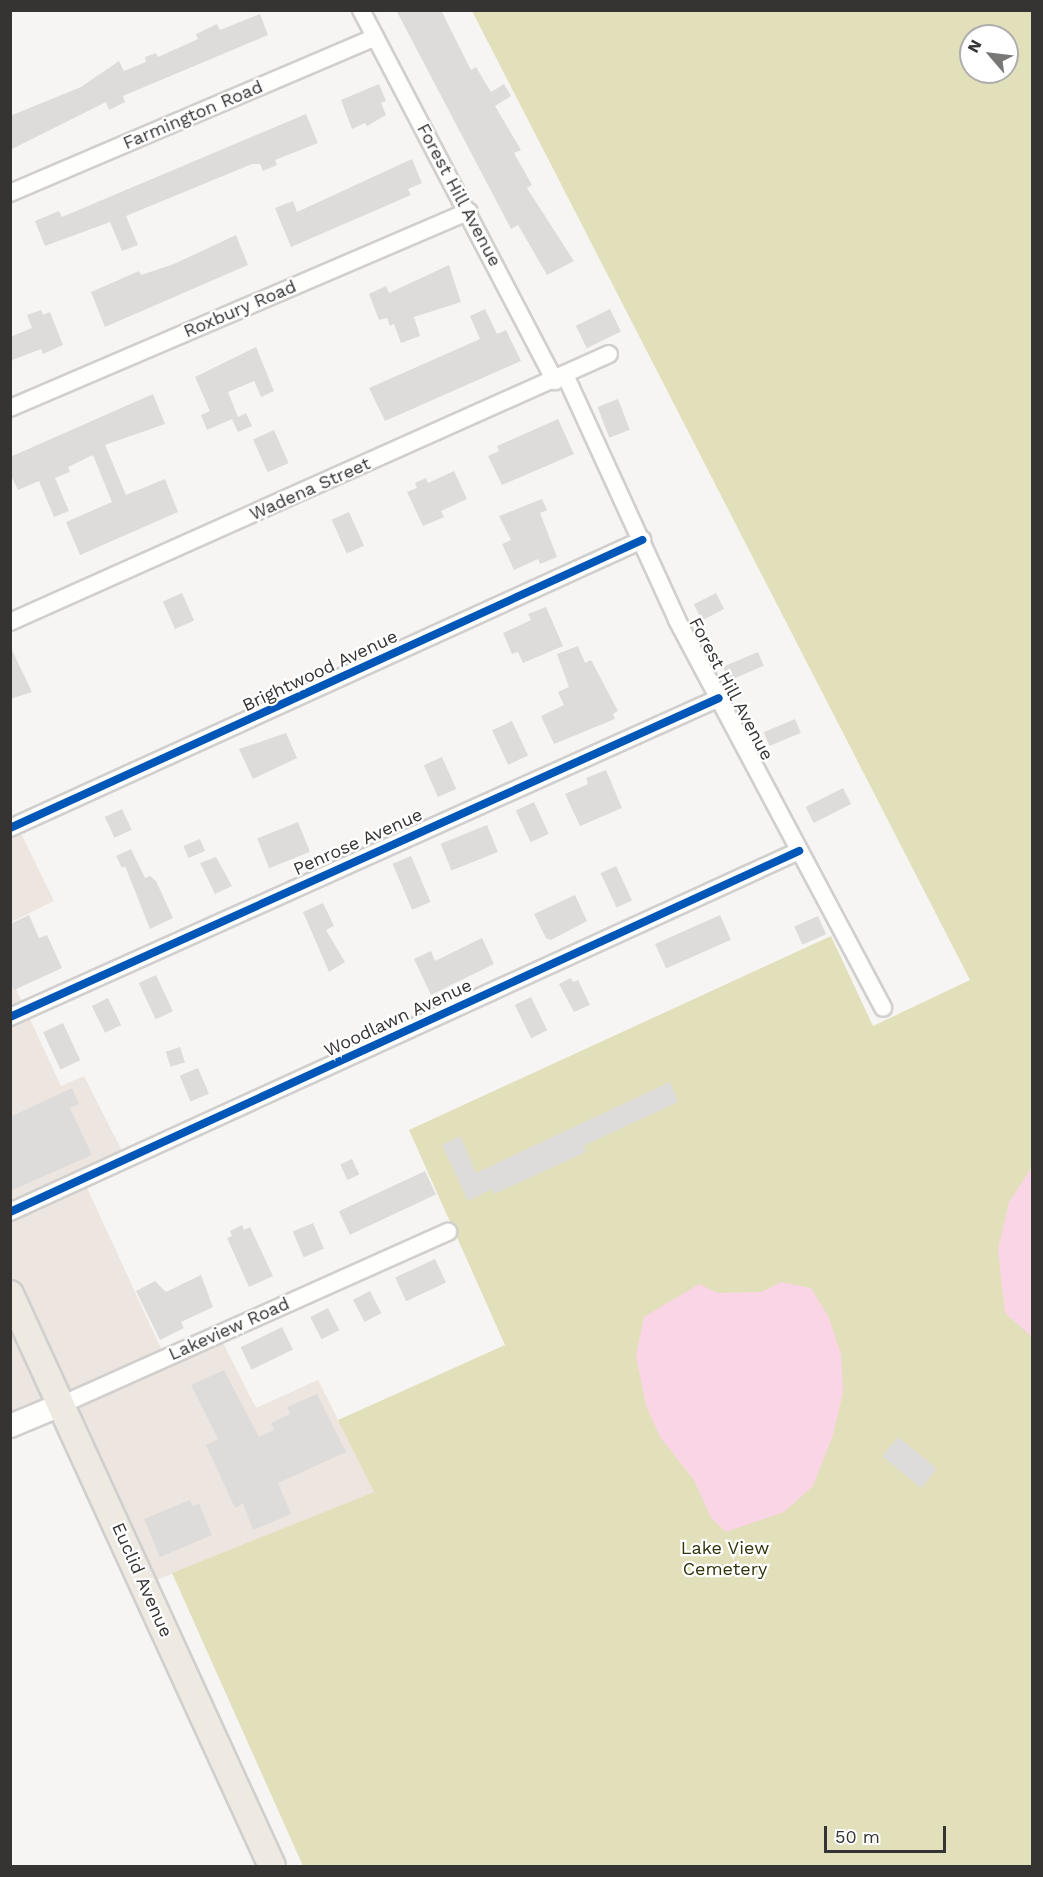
<!DOCTYPE html>
<style>
body{margin:0}
#map{position:relative;width:1043px;height:1877px;overflow:hidden;background:#f7f5f3;font-family:"Work Sans",sans-serif}
div>[style]{position:absolute}
.built>*{inset:0;background:#ece5e0}
.green>*{inset:0;background:#e2e0bb}
.water>*{inset:0;background:#fad5e6}
.building>*{inset:0;background:#dedcdb;transform-origin:0 0}
.roads{filter:drop-shadow(2px 0 #d1cfce) drop-shadow(-2px 0 #d1cfce) drop-shadow(0 2px #d1cfce) drop-shadow(0 -2px #d1cfce)}
.street>*{height:16px;margin:-8px;padding:0 8px;transform-origin:8px;border-radius:8px;background:#fefefd}
.secondary>*{height:22px;margin:-11px;padding:0 11px;transform-origin:11px;border-radius:11px;background:#fefefd}
.primary>*{height:26px;margin:-13px;padding:0 13px;transform-origin:13px;border-radius:13px;background:#eeeae2}
.cycleway>*{height:8px;margin:-4px;padding:0 4px;transform-origin:4px;border-radius:4px;background:#0057b8}
span{translate:-50% -50%;white-space:nowrap;text-align:center;line-height:1.15;-webkit-text-stroke:4.5px #fff;paint-order:stroke}
.street-label{font-size:18px;color:#363433}
.park-label{font-size:18px;color:#33320b}
.frame{position:absolute;inset:0;border:12px solid #363433;pointer-events:none}
.north{position:absolute;left:959px;top:24px;width:60px;height:60px;box-sizing:border-box;background:#fff;border:2px solid #afaead;border-radius:50%;rotate:298deg;font-size:16px;font-weight:700;line-height:24px;text-align:center;color:#363433}
.north::after{content:'';display:block;margin:auto;width:21px;height:27px;background:#7a7876;clip-path:polygon(50% 0,100% 100%,50% 72%,0 100%)}
.scale{position:absolute;left:824px;top:1826px;width:122px;height:27px;box-sizing:border-box;border:3px solid #363433;border-top:0;padding-left:8px;font-size:18px;line-height:21px;white-space:nowrap;color:#363433;-webkit-text-stroke:4px #fff;paint-order:stroke}
</style>
<div id="map">
<div class="built">
<i style="clip-path:polygon(17px 825px,54px 901px,11px 922px,11px 828px)"></i>
<i style="clip-path:polygon(10px 976px,61px 1086px,84px 1076px,126px 1159px,83px 1179px,165px 1357px,218px 1333px,256px 1408px,318px 1380px,375px 1492px,144px 1585px,63px 1404px,11px 1426px)"></i>
</div>
<div class="green">
<i style="clip-path:polygon(evenodd,472px 11px,1032px 11px,1032px 1866px,303px 1866px,172px 1573px,374px 1492px,338px 1420px,505px 1345px,409px 1130px,831px 936px,873px 1026px,970px 980px,472px 11px,971px 36px,1007px 36px,1007px 72px,971px 72px,971px 36px)"></i>
</div>
<div class="water">
<i style="clip-path:polygon(1032px 1167px,1032px 1337px,1005px 1313px,998px 1250px,1009px 1202px)"></i>
<i style="clip-path:polygon(781px 1282px,811px 1288px,829px 1318px,841px 1354px,843px 1392px,833px 1435px,813px 1486px,784px 1512px,726px 1532px,711px 1518px,694px 1480px,660px 1437px,646px 1405px,636px 1356px,644px 1317px,699px 1284px,718px 1293px,762px 1292px)"></i>
</div>
<div class="building">
<i style="clip-path:polygon(396px 10px,441px 10px,471px 70px,476px 67px,491px 92px,504px 84px,511px 96px,495px 106px,521px 150px,514px 153px,532px 185px,527px 188px,574px 261px,547px 275px,518px 225px,511px 229px)"></i>
<i style="clip-path:polygon(260px 14px,268px 35px,123px 96px,125px 102px,109px 110px,106px 102px,10px 150px,10px 116px,81px 87px,119px 61px,124px 71px,146px 62px,145px 57px,156px 53px,158px 57px,198px 39px,196px 34px,217px 24px,220px 30px)"></i>
<i style="clip-path:polygon(379px 84px,386px 101px,381px 103px,386px 115px,367px 126px,365px 123px,352px 129px,341px 100px)"></i>
<i style="clip-path:polygon(306px 114px,318px 143px,275px 160px,277px 165px,263px 171px,260px 164px,252px 164px,126px 216px,138px 245px,122px 251px,110px 222px,45px 246px,35px 221px,59px 211px,62px 217px)"></i>
<i style="clip-path:polygon(412px 159px,422px 183px,408px 189px,411px 195px,291px 247px,275px 208px,293px 201px,297px 212px)"></i>
<i style="clip-path:polygon(236px 235px,248px 265px,105px 327px,91px 292px,139px 271px,141px 275px,174px 264px)"></i>
<i style="clip-path:polygon(449px 265px,461px 302px,414px 317px,420px 336px,401px 343px,394px 324px,390px 326px,387px 318px,379px 320px,369px 294px,386px 286px,389px 293px)"></i>
<i style="clip-path:polygon(485px 309px,497px 334px,506px 330px,521px 361px,385px 421px,369px 388px,480px 339px,470px 316px)"></i>
<i style="left:610px;top:309px;width:25px;height:38px;rotate:64deg"></i>
<i style="clip-path:polygon(41px 310px,43px 315px,50px 312px,63px 345px,43px 354px,41px 349px,10px 361px,10px 337px,32px 328px,27px 315px)"></i>
<i style="clip-path:polygon(256px 347px,274px 391px,261px 397px,254px 381px,228px 392px,238px 417px,246px 413px,252px 426px,238px 432px,232px 419px,207px 430px,201px 415px,210px 411px,195px 377px)"></i>
<i style="clip-path:polygon(153px 394px,165px 424px,105px 445px,126px 495px,165px 479px,178px 512px,80px 555px,66px 522px,112px 502px,93px 455px,68px 467px,70px 472px,55px 478px,69px 511px,54px 517px,39px 481px,18px 490px,10px 473px,10px 457px)"></i>
<i style="left:618px;top:399px;width:33px;height:22px;rotate:69deg"></i>
<i style="clip-path:polygon(558px 419px,574px 454px,502px 485px,488px 456px,499px 451px,497px 446px)"></i>
<i style="left:274px;top:430px;width:36px;height:23px;rotate:66deg"></i>
<i style="clip-path:polygon(454px 471px,467px 499px,441px 511px,444px 517px,423px 526px,407px 492px,417px 488px,415px 483px,426px 478px,428px 483px)"></i>
<i style="clip-path:polygon(542px 499px,547px 510px,540px 513px,557px 557px,540px 564px,538px 559px,514px 570px,502px 544px,511px 540px,499px 516px)"></i>
<i style="left:349px;top:512px;width:37px;height:19px;rotate:66deg"></i>
<i style="left:182px;top:593px;width:30px;height:21px;rotate:66deg"></i>
<i style="left:716px;top:593px;width:18px;height:25px;rotate:63deg"></i>
<i style="clip-path:polygon(546px 607px,563px 646px,523px 663px,518px 652px,512px 654px,503px 633px,531px 620px,528px 614px)"></i>
<i style="clip-path:polygon(10px 646px,32px 692px,10px 699px)"></i>
<i style="clip-path:polygon(578px 646px,585px 663px,591px 660px,618px 711px,613px 714px,615px 719px,554px 744px,541px 716px,564px 705px,558px 692px,569px 687px,557px 654px)"></i>
<i style="left:758px;top:652px;width:15px;height:38px;rotate:67deg"></i>
<i style="left:795px;top:719px;width:15px;height:34px;rotate:67deg"></i>
<i style="left:512px;top:721px;width:38px;height:22px;rotate:65deg"></i>
<i style="clip-path:polygon(286px 733px,297px 758px,253px 779px,239px 749px)"></i>
<i style="left:442px;top:757px;width:35px;height:20px;rotate:66deg"></i>
<i style="clip-path:polygon(606px 770px,622px 808px,580px 826px,565px 794px,588px 784px,586px 778px)"></i>
<i style="left:843px;top:788px;width:18px;height:42px;rotate:63deg"></i>
<i style="left:534px;top:802px;width:35px;height:20px;rotate:65deg"></i>
<i style="left:122px;top:809px;width:23px;height:19px;rotate:65deg"></i>
<i style="left:298px;top:822px;width:32px;height:44px;rotate:68deg"></i>
<i style="left:487px;top:825px;width:29px;height:50px;rotate:68deg"></i>
<i style="left:200px;top:839px;width:13px;height:18px;rotate:67deg"></i>
<i style="clip-path:polygon(131px 849px,145px 878px,150px 876px,156px 881px,173px 918px,150px 929px,125px 866px,122px 868px,116px 856px)"></i>
<i style="left:411px;top:856px;width:50px;height:20px;rotate:67deg"></i>
<i style="clip-path:polygon(216px 857px,232px 886px,215px 894px,200px 863px)"></i>
<i style="left:616px;top:866px;width:38px;height:17px;rotate:65deg"></i>
<i style="clip-path:polygon(575px 895px,587px 921px,551px 940px,546px 938px,534px 914px)"></i>
<i style="clip-path:polygon(323px 903px,334px 926px,326px 930px,345px 962px,329px 972px,303px 912px)"></i>
<i style="clip-path:polygon(29px 915px,39px 938px,47px 935px,62px 968px,14px 990px,10px 983px,10px 924px)"></i>
<i style="left:720px;top:915px;width:27px;height:71px;rotate:66deg"></i>
<i style="left:818px;top:916px;width:20px;height:26px;rotate:66deg"></i>
<i style="clip-path:polygon(482px 938px,494px 964px,431px 995px,414px 959px,431px 951px,435px 961px)"></i>
<i style="left:156px;top:975px;width:40px;height:19px;rotate:65deg"></i>
<i style="clip-path:polygon(571px 978px,573px 982px,578px 980px,590px 1005px,574px 1012px,559px 984px)"></i>
<i style="left:531px;top:997px;width:37px;height:18px;rotate:64deg"></i>
<i style="left:108px;top:998px;width:30px;height:18px;rotate:64deg"></i>
<i style="left:63px;top:1023px;width:41px;height:22px;rotate:65deg"></i>
<i style="left:180px;top:1047px;width:16px;height:15px;rotate:72deg"></i>
<i style="left:198px;top:1068px;width:28px;height:20px;rotate:67deg"></i>
<i style="clip-path:polygon(670px 1082px,678px 1102px,583px 1146px,586px 1152px,494px 1194px,492px 1189px,468px 1201px,442px 1145px,460px 1136px,476px 1173px)"></i>
<i style="clip-path:polygon(72px 1088px,79px 1104px,70px 1108px,92px 1155px,10px 1191px,10px 1117px)"></i>
<i style="left:352px;top:1159px;width:17px;height:13px;rotate:65deg"></i>
<i style="left:425px;top:1171px;width:26px;height:95px;rotate:65deg"></i>
<i style="left:313px;top:1223px;width:28px;height:22px;rotate:67deg"></i>
<i style="clip-path:polygon(242px 1225px,244px 1230px,250px 1227px,273px 1276px,249px 1287px,227px 1238px,232px 1236px,230px 1231px)"></i>
<i style="left:435px;top:1259px;width:26px;height:44px;rotate:65deg"></i>
<i style="clip-path:polygon(201px 1275px,213px 1307px,181px 1322px,184px 1328px,160px 1340px,136px 1291px,155px 1281px,166px 1292px)"></i>
<i style="left:370px;top:1291px;width:25px;height:19px;rotate:63deg"></i>
<i style="left:328px;top:1308px;width:25px;height:20px;rotate:63deg"></i>
<i style="left:282px;top:1327px;width:25px;height:46px;rotate:64deg"></i>
<i style="clip-path:polygon(224px 1370px,259px 1437px,274px 1430px,271px 1423px,290px 1414px,287px 1407px,317px 1394px,346px 1452px,278px 1483px,291px 1514px,253px 1530px,243px 1503px,235px 1508px,206px 1445px,218px 1439px,191px 1385px)"></i>
<i style="left:898px;top:1437px;width:50px;height:25px;rotate:39deg"></i>
<i style="clip-path:polygon(190px 1500px,193px 1506px,199px 1504px,212px 1535px,160px 1557px,144px 1519px)"></i>
</div>
<div class="roads">
<div class="street">
<i style="left:361px;top:10px;width:419px;rotate:62.4deg"></i>
<i style="left:10px;top:193px;width:397px;rotate:-23.1deg"></i>
<i style="left:566px;top:377px;width:267px;rotate:65.4deg"></i>
<i style="left:677px;top:620px;width:439px;rotate:62deg"></i>
<i style="left:10px;top:408px;width:499px;rotate:-23.2deg"></i>
<i style="left:10px;top:622px;width:656px;rotate:-24.1deg"></i>
<i style="left:10px;top:828px;width:695px;rotate:-24.5deg"></i>
<i style="left:10px;top:1017px;width:777px;rotate:-24.22deg"></i>
<i style="left:10px;top:1212px;width:868px;rotate:-24.59deg"></i>
<i style="left:63px;top:1404px;width:422px;rotate:-24.1deg"></i>
</div>
<div class="secondary">
<i style="left:10px;top:1426px;width:57px;rotate:-22.5deg"></i>
</div>
<div class="primary">
<i style="left:10px;top:1294px;width:629px;rotate:65.39deg"></i>
</div>
</div>
<div class="cycleway">
<i style="left:10px;top:828px;width:695px;rotate:-24.5deg"></i>
<i style="left:10px;top:1017px;width:777px;rotate:-24.22deg"></i>
<i style="left:10px;top:1212px;width:868px;rotate:-24.59deg"></i>
</div>
<div class="street-label">
<span style="left:193px;top:115px;rotate:-23deg">Farmington Road</span>
<span style="left:459px;top:195px;rotate:62deg">Forest Hill Avenue</span>
<span style="left:240px;top:309px;rotate:-23deg">Roxbury Road</span>
<span style="left:310px;top:489px;rotate:-24deg">Wadena Street</span>
<span style="left:320px;top:671px;rotate:-25deg">Brightwood Avenue</span>
<span style="left:731px;top:689px;rotate:62deg">Forest Hill Avenue</span>
<span style="left:358px;top:842px;rotate:-24deg">Penrose Avenue</span>
<span style="left:398px;top:1018px;rotate:-25deg">Woodlawn Avenue</span>
<span style="left:229px;top:1329px;rotate:-24deg">Lakeview Road</span>
<span style="left:142px;top:1580px;rotate:66deg">Euclid Avenue</span>
</div>
<div class="park-label">
<span style="left:725px;top:1559px">Lake View<br>Cemetery</span>
</div>
<div class="frame"></div>
<div class="north">N</div>
<div class="scale">50 m</div>
</div>
